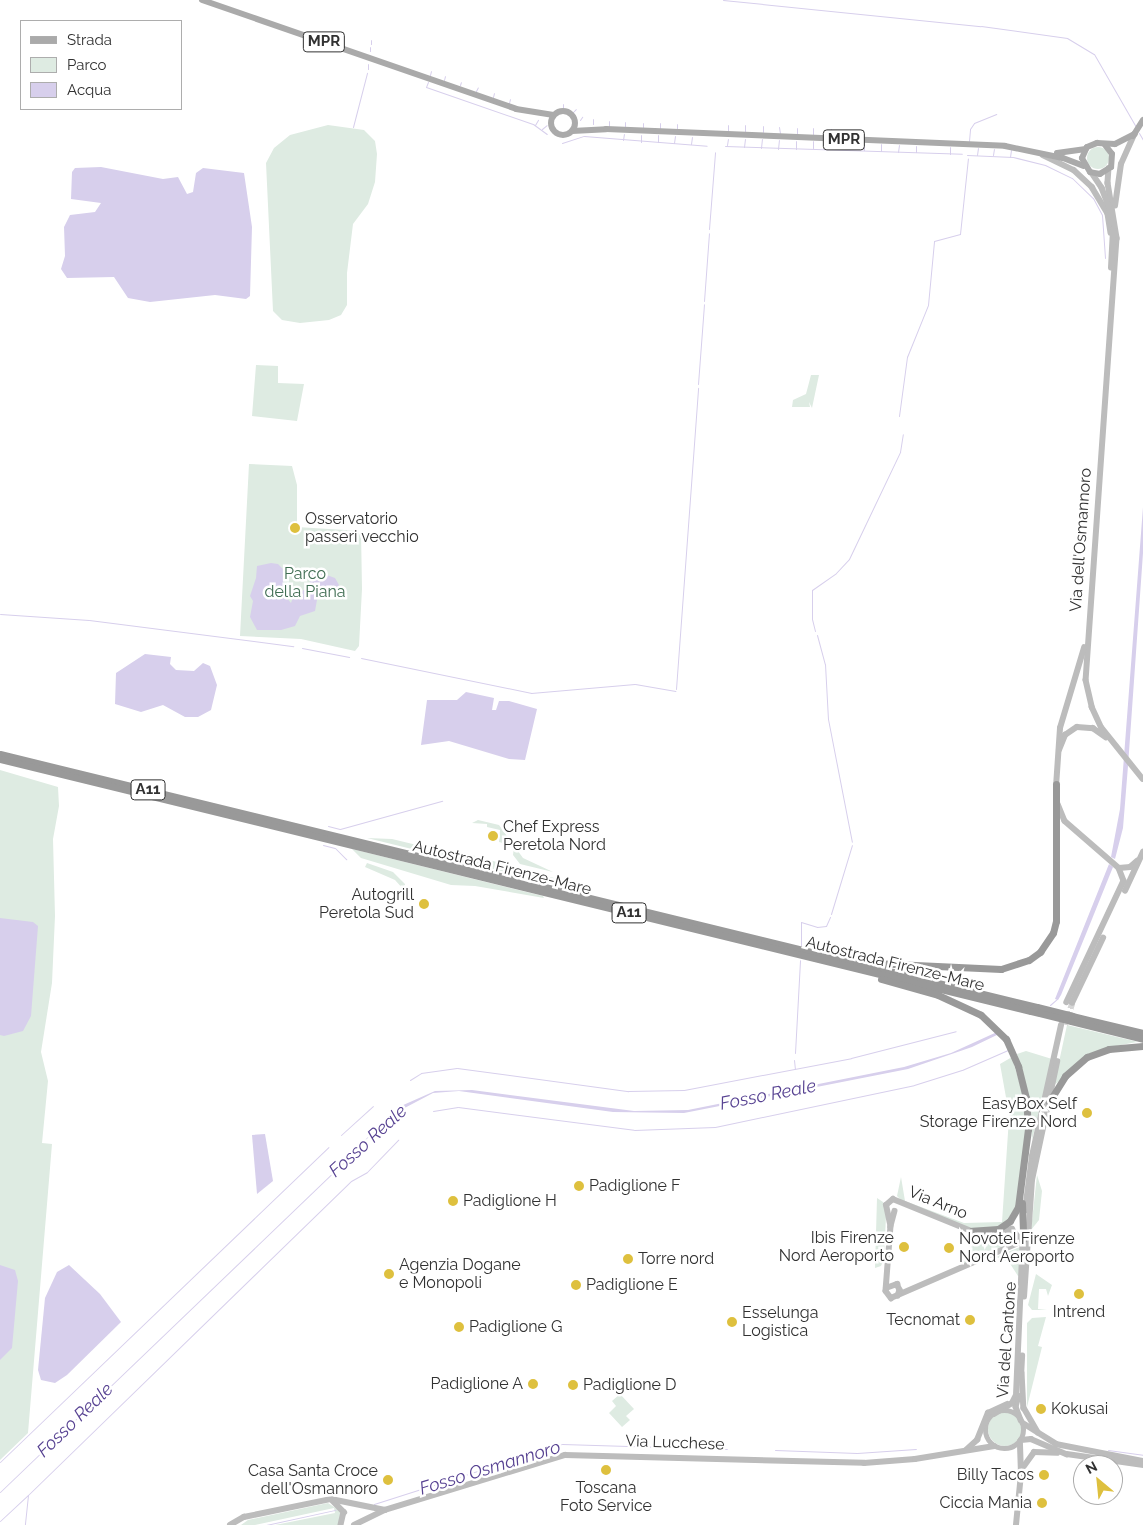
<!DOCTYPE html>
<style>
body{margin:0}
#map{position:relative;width:1143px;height:1525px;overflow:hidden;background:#fff;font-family:Raleway,sans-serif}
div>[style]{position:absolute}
.green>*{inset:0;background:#deebe2}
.round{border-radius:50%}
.water>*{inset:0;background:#d7cfec}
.stream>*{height:1px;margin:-0.5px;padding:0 0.5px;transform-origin:0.5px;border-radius:0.5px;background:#d7cfec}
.secondary-tunnel>*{height:5.5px;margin-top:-2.75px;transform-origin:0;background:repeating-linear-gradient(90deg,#d6d6d6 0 5.5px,transparent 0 8.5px)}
.secondary>*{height:5.5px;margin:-2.75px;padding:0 2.75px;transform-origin:2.75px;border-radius:2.75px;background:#bcbcbc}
.secondary>.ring{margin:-2.75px;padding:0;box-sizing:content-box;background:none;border:5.5px solid #bcbcbc;border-radius:50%}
.primary>*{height:6px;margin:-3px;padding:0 3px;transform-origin:3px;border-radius:3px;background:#aaa}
.primary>.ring{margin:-3px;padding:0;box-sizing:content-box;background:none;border:6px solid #aaa;border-radius:50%}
.highway>*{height:7px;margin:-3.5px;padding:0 3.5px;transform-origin:3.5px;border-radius:3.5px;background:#999}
.highway-bridge>*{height:7px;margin:-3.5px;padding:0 3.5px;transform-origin:3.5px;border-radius:3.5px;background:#999}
.dots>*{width:14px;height:14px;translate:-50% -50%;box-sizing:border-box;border:2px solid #fff;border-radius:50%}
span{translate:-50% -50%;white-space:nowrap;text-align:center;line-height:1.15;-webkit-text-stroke:5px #fff;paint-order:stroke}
.shield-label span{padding:1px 4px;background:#fff;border:1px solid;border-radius:4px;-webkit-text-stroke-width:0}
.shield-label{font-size:15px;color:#323232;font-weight:700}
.poi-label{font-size:16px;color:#323232}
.left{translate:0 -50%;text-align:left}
.right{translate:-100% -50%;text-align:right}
.street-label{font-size:16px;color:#323232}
.park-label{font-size:16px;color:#406d53}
.water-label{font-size:18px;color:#574292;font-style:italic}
.legend{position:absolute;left:20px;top:20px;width:162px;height:90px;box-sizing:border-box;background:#fff;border:1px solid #adadad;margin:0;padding:6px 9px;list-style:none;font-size:15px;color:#323232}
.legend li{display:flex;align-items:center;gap:10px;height:25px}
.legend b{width:25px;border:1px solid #adadad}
.north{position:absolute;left:1073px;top:1455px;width:50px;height:50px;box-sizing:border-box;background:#fff;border:1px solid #adadad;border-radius:50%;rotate:332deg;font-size:14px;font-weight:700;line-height:20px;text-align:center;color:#323232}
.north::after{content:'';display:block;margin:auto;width:18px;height:22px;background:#dec03e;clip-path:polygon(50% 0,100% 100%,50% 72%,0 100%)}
</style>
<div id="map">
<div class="green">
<i style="clip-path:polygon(328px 125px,364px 130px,375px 141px,377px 154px,375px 182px,368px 204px,353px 224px,347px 273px,347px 305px,341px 315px,329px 320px,300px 323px,282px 320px,273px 311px,266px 163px,274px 148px,290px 135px)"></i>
<i class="round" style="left:1087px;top:147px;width:22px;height:22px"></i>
<i style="clip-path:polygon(256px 365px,278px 366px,278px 383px,304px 384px,297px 421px,252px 416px)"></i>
<i style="clip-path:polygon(811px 375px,819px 375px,812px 408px,809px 402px,810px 407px,792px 407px,793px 400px,806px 394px)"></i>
<i style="clip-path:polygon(249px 464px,292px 466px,297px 485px,297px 527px,361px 531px,362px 589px,359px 646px,355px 651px,301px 639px,240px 636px)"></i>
<i style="clip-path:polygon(0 770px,58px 787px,59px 806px,53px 839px,55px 916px,52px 983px,41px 1052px,48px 1081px,42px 1143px,52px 1144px,28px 1433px,0 1460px)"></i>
<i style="clip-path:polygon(478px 820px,499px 825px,523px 858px,553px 872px,520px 864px,513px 855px,514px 846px,499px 842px,500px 830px,487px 827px,487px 824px,472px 823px)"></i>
<i style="clip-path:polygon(367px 838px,392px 839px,454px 854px,468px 854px,554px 878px,567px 887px)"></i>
<i style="clip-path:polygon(352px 849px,543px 896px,544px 898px,475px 886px,451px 885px,361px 858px)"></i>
<i style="clip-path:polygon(367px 863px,393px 872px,405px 884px,404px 890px,395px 880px,365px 867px)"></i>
<i style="clip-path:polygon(1067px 1025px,1138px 1042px,1137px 1042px,1105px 1048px,1054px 1085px)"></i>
<i style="clip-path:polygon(1026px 1051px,1052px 1059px,1032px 1140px,1030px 1109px,1017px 1054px)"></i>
<i style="clip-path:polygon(1012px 1057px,1024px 1099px,1026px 1133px,1018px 1202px,1007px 1221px,998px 1228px,977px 1231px,902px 1201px,897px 1196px,901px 1177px,905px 1201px,964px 1223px,1002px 1222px,1010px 1103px,1007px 1103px,1000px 1064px)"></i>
<i style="clip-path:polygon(1037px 1175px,1042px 1191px,1039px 1220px,1031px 1230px)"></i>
<i style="clip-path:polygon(877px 1198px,883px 1202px,886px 1216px,884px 1259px,881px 1266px,875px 1268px)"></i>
<i style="clip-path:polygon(1011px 1231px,1017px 1238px,1015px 1242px,962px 1265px,972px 1250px,967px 1233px,989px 1239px)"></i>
<i style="clip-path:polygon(1020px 1247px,1019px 1276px,1018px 1276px,1009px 1262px,996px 1257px)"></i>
<i style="clip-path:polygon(1036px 1274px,1052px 1285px,1048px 1296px,1046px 1289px,1039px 1289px,1038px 1309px,1047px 1310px,1032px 1310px,1028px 1305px)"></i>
<i style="clip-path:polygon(1046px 1317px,1038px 1346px,1042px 1347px,1027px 1407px,1027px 1323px,1032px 1318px)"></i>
<i style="clip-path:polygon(620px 1394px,634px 1409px,626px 1416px,630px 1420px,622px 1427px,609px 1413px,616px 1406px,612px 1401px)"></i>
<i class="round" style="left:988px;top:1412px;width:34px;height:34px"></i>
<i style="clip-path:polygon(328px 1503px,343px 1513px,339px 1525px,275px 1525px,335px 1513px,334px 1508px,255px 1525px,241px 1525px,248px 1520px)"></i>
</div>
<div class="water">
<i style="clip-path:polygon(101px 167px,163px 179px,178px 177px,187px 194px,193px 192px,196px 173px,203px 168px,244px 173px,252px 227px,250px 296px,246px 299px,215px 295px,150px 302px,128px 298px,114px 277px,67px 278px,61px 269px,65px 256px,64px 227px,70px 215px,95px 212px,101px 203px,71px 199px,72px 172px,75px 168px)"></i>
<i style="clip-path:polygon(1143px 507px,1143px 553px,1128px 766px,1123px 828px,1115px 859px,1111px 857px,1120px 809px)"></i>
<i style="clip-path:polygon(271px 563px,278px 564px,288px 574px,283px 579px,286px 597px,291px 603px,293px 597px,310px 586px,310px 569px,335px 578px,339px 585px,332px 592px,319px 589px,315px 611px,300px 616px,295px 626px,281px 630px,257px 630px,250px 617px,253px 601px,250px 596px,256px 578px,257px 566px)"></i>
<i style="clip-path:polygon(145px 654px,171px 657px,170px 664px,176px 670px,194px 671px,203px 663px,210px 666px,217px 685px,211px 710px,198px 717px,185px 717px,163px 705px,141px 712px,115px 704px,116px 673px)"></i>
<i style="clip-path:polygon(466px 692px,494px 698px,492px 710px,496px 710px,499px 701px,509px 701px,537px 709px,525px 760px,509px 759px,449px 741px,421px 745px,427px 700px,457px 700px)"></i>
<i style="clip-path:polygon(1109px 864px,1113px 867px,1088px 929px,1061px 995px,1058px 1000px,1055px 999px)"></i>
<i style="clip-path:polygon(0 918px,33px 922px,38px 926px,31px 1016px,23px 1031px,4px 1036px,0 1035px)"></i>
<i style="clip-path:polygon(997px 1032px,999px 1034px,972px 1047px,908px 1069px,684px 1113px,613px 1112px,459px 1091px,433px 1093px,397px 1112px,350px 1154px,401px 1106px,435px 1091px,472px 1090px,634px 1111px,688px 1110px,904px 1067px,951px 1053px)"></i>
<i style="clip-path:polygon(265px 1134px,273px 1181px,257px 1194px,252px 1135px)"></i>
<i style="clip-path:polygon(0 1265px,15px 1270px,18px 1281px,12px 1348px,0 1360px)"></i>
<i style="clip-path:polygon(69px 1265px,100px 1294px,121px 1322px,67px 1375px,55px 1383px,41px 1380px,38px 1370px,45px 1298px,57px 1272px)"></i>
</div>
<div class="stream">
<i style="left:723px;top:0;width:259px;rotate:5.8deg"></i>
<i style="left:981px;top:26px;width:87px;rotate:7.9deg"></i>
<i style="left:1067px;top:38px;width:31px;rotate:31deg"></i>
<i style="left:1094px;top:54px;width:84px;rotate:60.1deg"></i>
<i style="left:371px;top:44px;width:4px;rotate:-90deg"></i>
<i style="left:370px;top:51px;width:4px;rotate:-90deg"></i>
<i style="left:368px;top:69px;width:5px;rotate:-90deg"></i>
<i style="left:430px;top:75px;width:4px;rotate:-76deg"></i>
<i style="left:444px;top:80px;width:4px;rotate:-76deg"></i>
<i style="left:428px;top:82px;width:5px;rotate:112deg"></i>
<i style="left:426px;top:87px;width:113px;rotate:19.1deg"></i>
<i style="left:533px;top:124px;width:17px;rotate:36deg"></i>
<i style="left:460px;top:85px;width:3px;rotate:-72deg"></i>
<i style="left:476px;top:91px;width:4px;rotate:-63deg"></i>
<i style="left:493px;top:97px;width:4px;rotate:-76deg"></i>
<i style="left:509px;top:103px;width:4px;rotate:-76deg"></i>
<i style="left:563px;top:104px;width:4px;rotate:90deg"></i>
<i style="left:573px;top:112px;width:4px;rotate:-45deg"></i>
<i style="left:580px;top:120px;width:4px;rotate:-56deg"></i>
<i style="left:593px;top:124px;width:5px;rotate:-90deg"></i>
<i style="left:535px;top:125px;width:6px;rotate:-59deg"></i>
<i style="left:728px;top:125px;width:6px;rotate:90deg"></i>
<i style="left:745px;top:125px;width:6px;rotate:90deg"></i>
<i style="left:609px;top:126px;width:5px;rotate:-90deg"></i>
<i style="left:625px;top:126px;width:4px;rotate:-90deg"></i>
<i style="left:763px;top:126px;width:6px;rotate:90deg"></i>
<i style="left:353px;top:127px;width:56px;rotate:-75.5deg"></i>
<i style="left:643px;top:127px;width:4px;rotate:-90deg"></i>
<i style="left:779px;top:127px;width:6px;rotate:81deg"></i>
<i style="left:660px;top:128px;width:5px;rotate:-90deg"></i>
<i style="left:677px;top:128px;width:4px;rotate:-90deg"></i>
<i style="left:797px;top:128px;width:6px;rotate:90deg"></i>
<i style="left:813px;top:128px;width:6px;rotate:90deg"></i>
<i style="left:542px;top:129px;width:6px;rotate:-39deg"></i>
<i style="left:831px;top:129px;width:6px;rotate:90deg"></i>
<i style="left:1139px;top:133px;width:8px;rotate:60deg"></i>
<i style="left:623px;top:140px;width:6px;rotate:-81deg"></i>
<i style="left:969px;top:141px;width:12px;rotate:-85deg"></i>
<i style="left:970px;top:129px;width:7px;rotate:-56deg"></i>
<i style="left:974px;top:123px;width:24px;rotate:-22deg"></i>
<i style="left:641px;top:142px;width:7px;rotate:-90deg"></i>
<i style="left:658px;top:142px;width:7px;rotate:-90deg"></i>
<i style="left:562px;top:143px;width:23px;rotate:-18deg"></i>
<i style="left:584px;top:136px;width:123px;rotate:4.6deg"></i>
<i style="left:674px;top:143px;width:7px;rotate:-82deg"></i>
<i style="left:691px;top:144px;width:7px;rotate:-82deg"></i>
<i style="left:727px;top:145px;width:6px;rotate:-81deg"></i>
<i style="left:725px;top:146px;width:237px;rotate:1.9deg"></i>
<i style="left:744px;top:147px;width:8px;rotate:-83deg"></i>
<i style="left:761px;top:148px;width:9px;rotate:-84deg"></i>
<i style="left:813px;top:148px;width:7px;rotate:-90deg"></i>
<i style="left:778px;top:149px;width:9px;rotate:-84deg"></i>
<i style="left:796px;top:149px;width:8px;rotate:-90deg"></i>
<i style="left:830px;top:149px;width:7px;rotate:-90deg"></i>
<i style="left:847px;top:149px;width:6px;rotate:-90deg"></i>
<i style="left:864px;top:150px;width:7px;rotate:-90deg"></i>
<i style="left:881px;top:151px;width:7px;rotate:-90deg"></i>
<i style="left:898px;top:152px;width:7px;rotate:-82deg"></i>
<i style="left:916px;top:152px;width:6px;rotate:-90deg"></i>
<i style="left:950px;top:154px;width:7px;rotate:-90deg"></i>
<i style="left:967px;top:155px;width:46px;rotate:2.5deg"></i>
<i style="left:1013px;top:157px;width:33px;rotate:14deg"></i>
<i style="left:1045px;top:165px;width:30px;rotate:26deg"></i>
<i style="left:1072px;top:178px;width:29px;rotate:44deg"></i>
<i style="left:1093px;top:198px;width:19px;rotate:62deg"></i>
<i style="left:1102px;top:215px;width:43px;rotate:86deg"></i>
<i style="left:977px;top:155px;width:7px;rotate:-82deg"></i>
<i style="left:993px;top:155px;width:6px;rotate:-81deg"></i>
<i style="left:1010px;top:157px;width:7px;rotate:-82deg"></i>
<i style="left:709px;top:229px;width:77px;rotate:-85.5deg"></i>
<i style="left:704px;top:301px;width:68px;rotate:-85.8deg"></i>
<i style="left:698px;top:384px;width:80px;rotate:-85.7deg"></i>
<i style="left:899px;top:416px;width:60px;rotate:-82.3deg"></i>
<i style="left:907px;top:357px;width:56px;rotate:-68deg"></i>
<i style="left:928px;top:305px;width:64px;rotate:-84.6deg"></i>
<i style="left:934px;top:241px;width:27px;rotate:-15deg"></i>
<i style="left:960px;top:234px;width:76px;rotate:-84deg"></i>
<i style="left:0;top:614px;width:89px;rotate:3.9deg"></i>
<i style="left:89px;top:620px;width:206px;rotate:7.3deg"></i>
<i style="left:815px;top:631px;width:12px;rotate:-104deg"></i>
<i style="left:812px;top:619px;width:29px;rotate:-90deg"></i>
<i style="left:812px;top:590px;width:29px;rotate:-35deg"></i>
<i style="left:836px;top:573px;width:19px;rotate:-47deg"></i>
<i style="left:849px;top:559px;width:119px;rotate:-64.5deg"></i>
<i style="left:900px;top:452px;width:18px;rotate:-81deg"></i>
<i style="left:817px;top:635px;width:30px;rotate:75deg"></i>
<i style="left:825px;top:664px;width:55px;rotate:86.9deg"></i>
<i style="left:828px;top:719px;width:125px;rotate:79deg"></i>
<i style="left:302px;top:648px;width:48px;rotate:10.8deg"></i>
<i style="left:361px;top:658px;width:174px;rotate:11.6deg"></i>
<i style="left:531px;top:693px;width:104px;rotate:-4.9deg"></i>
<i style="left:635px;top:684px;width:41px;rotate:9.9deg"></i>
<i style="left:676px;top:689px;width:302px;rotate:-85.8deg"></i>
<i style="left:328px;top:826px;width:12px;rotate:14deg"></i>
<i style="left:340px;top:829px;width:106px;rotate:-15.4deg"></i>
<i style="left:323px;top:845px;width:12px;rotate:14deg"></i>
<i style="left:335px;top:848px;width:16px;rotate:45deg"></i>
<i style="left:831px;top:914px;width:72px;rotate:-73.1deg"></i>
<i style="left:801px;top:945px;width:23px;rotate:-90deg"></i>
<i style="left:801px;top:922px;width:17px;rotate:17deg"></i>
<i style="left:817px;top:927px;width:9px;rotate:-6deg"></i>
<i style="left:826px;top:926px;width:10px;rotate:-66deg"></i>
<i style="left:1050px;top:1005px;width:9px;rotate:-41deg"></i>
<i style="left:795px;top:1053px;width:93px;rotate:-86.9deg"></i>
<i style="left:794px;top:1060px;width:9px;rotate:84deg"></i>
<i style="left:410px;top:1080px;width:13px;rotate:-32deg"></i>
<i style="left:421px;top:1073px;width:36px;rotate:-8deg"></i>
<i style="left:457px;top:1068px;width:173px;rotate:7.7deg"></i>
<i style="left:628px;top:1091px;width:56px;rotate:-1deg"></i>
<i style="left:684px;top:1090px;width:170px;rotate:-10.8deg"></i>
<i style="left:851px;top:1058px;width:108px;rotate:-14.4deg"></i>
<i style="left:433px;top:1111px;width:25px;rotate:-9deg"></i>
<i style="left:458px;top:1107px;width:177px;rotate:7.4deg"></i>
<i style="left:634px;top:1130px;width:81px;rotate:-2.1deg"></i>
<i style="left:715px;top:1127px;width:203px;rotate:-11.9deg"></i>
<i style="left:914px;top:1085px;width:50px;rotate:-17.4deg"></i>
<i style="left:962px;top:1070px;width:50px;rotate:-23.5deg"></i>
<i style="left:341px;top:1135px;width:43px;rotate:-42.2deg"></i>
<i style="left:775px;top:1450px;width:82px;rotate:2.1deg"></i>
<i style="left:857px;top:1453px;width:59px;rotate:-3.9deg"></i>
<i style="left:1108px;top:1450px;width:35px;rotate:8deg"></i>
<i style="left:0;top:1462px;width:455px;rotate:-43.8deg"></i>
<i style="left:0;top:1492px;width:488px;rotate:-43.8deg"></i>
<i style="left:28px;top:1495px;width:450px;rotate:-44.2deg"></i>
<i style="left:351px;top:1181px;width:18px;rotate:-29deg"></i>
<i style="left:367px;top:1172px;width:45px;rotate:-45.9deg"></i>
<i style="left:374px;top:1504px;width:197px;rotate:-17.7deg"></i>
<i style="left:562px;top:1444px;width:165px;rotate:1.7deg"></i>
<i style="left:0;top:1521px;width:38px;rotate:-43deg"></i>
<i style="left:28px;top:1495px;width:30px;rotate:96deg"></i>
<i style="left:266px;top:1525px;width:71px;rotate:-12.3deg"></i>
</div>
<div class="secondary-tunnel">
<i style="left:1065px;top:1025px;width:23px;rotate:-72deg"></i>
</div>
<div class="secondary">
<i style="left:1043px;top:155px;width:34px;rotate:26deg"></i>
<i style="left:1074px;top:170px;width:25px;rotate:43deg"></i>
<i style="left:1092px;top:187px;width:31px;rotate:59deg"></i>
<i style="left:1108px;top:214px;width:19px;rotate:81deg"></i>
<i style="left:1109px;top:168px;width:15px;rotate:94deg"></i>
<i style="left:1108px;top:183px;width:56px;rotate:80.7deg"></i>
<i style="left:1117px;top:238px;width:443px;rotate:94deg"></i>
<i style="left:1086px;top:680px;width:28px;rotate:77deg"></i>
<i style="left:1092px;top:707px;width:23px;rotate:65deg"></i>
<i style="left:1102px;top:728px;width:65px;rotate:51.2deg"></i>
<i style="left:1092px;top:173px;width:18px;rotate:56deg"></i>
<i style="left:1102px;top:188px;width:25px;rotate:69deg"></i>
<i style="left:1115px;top:206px;width:42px;rotate:-81.9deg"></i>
<i style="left:1121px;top:164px;width:32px;rotate:-66deg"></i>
<i style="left:1111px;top:268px;width:38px;rotate:-87deg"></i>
<i style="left:1059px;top:750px;width:16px;rotate:-68deg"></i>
<i style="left:1065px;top:735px;width:14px;rotate:-34deg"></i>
<i style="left:1077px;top:727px;width:16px;rotate:4deg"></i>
<i style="left:1093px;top:728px;width:16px;rotate:35deg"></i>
<i style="left:1056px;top:787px;width:59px;rotate:-86.1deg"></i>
<i style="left:1060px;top:728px;width:84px;rotate:-73.3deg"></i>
<i style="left:1058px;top:804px;width:18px;rotate:68deg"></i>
<i style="left:1065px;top:821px;width:72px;rotate:41deg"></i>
<i style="left:1119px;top:868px;width:14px;rotate:69deg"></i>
<i style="left:1124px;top:881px;width:134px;rotate:115.2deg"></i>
<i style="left:1119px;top:868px;width:11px;rotate:-5deg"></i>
<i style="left:1130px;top:867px;width:9px;rotate:-41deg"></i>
<i style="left:1125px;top:891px;width:43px;rotate:-65.2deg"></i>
<i style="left:1072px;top:1003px;width:72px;rotate:-64.5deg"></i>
<i style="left:895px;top:1211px;width:16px;rotate:105deg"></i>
<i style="left:891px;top:1226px;width:65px;rotate:94.4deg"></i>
<i style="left:886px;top:1291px;width:9px;rotate:54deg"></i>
<i style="left:891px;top:1298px;width:146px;rotate:-23.4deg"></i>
<i style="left:1025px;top:1211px;width:55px;rotate:-82.7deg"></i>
<i style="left:1032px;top:1156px;width:134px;rotate:-77.5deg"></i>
<i style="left:890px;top:1224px;width:19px;rotate:-102deg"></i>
<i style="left:886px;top:1205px;width:9px;rotate:-41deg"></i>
<i style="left:893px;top:1199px;width:95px;rotate:22.2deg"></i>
<i style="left:981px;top:1235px;width:11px"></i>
<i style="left:992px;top:1235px;width:21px;rotate:-17deg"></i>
<i style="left:1012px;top:1229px;width:17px;rotate:50deg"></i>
<i style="left:886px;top:1288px;width:12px;rotate:-20deg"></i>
<i style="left:897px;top:1284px;width:7px;rotate:63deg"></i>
<i style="left:900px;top:1290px;width:6px;rotate:108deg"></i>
<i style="left:1024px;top:1297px;width:117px;rotate:-86.1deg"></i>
<i style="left:1032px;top:1180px;width:121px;rotate:-78deg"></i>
<i style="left:1022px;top:1373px;width:35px;rotate:87deg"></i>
<i style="left:1024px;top:1408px;width:28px;rotate:60deg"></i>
<i style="left:1021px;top:1377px;width:21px;rotate:-87deg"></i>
<i style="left:1019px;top:1396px;width:11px;rotate:105deg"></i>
<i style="left:1016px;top:1407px;width:14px;rotate:69deg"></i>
<i class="ring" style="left:986px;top:1411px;width:32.5px;height:32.5px"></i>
<i style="left:994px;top:1414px;width:21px;rotate:-31deg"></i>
<i style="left:1012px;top:1403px;width:9px;rotate:-63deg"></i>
<i style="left:1016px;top:1395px;width:160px;rotate:-87.5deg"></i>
<i style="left:1023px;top:1423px;width:39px;rotate:32deg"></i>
<i style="left:1056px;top:1444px;width:89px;rotate:11.1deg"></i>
<i style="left:1021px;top:1440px;width:10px;rotate:-6deg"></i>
<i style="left:1031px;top:1439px;width:39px;rotate:23deg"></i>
<i style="left:1067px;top:1454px;width:77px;rotate:8.2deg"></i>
<i style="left:966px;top:1450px;width:15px;rotate:-42deg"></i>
<i style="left:977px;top:1440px;width:29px;rotate:-68deg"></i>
<i style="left:988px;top:1413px;width:21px;rotate:-25deg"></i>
<i style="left:1024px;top:1466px;width:17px;rotate:-54deg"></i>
<i style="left:1034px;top:1452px;width:23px;rotate:2deg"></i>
<i style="left:333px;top:1501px;width:16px;rotate:45deg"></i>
<i style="left:344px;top:1512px;width:13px;rotate:103deg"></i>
<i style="left:230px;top:1525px;width:16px;rotate:-30deg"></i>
<i style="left:244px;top:1517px;width:89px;rotate:-11.7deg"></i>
<i style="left:331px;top:1499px;width:55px;rotate:11.5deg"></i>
<i style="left:354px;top:1525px;width:34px;rotate:-26deg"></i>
<i style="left:385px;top:1510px;width:188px;rotate:-17deg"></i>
<i style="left:565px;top:1455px;width:299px;rotate:1.5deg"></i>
<i style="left:864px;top:1463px;width:51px;rotate:-4.5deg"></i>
<i style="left:915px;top:1459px;width:80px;rotate:-9.3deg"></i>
<i style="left:1016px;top:1525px;width:51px;rotate:-84.4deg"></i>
<i style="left:1021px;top:1474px;width:32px;rotate:-92deg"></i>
</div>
<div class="primary">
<i style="left:202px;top:0;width:332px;rotate:19.1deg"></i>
<i style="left:516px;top:109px;width:38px;rotate:9deg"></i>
<i class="ring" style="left:551px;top:111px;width:18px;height:18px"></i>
<i style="left:572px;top:131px;width:34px;rotate:-3deg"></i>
<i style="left:606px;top:129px;width:399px;rotate:2.4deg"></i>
<i style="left:1005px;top:146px;width:59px;rotate:11.7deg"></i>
<i style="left:1063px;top:158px;width:22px;rotate:21deg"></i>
<i style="left:1133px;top:136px;width:19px;rotate:-58deg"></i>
<i style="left:1105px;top:145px;width:11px;rotate:52deg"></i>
<i style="left:1112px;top:154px;width:13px;rotate:94deg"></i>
<i style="left:1111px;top:167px;width:13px;rotate:148deg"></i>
<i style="left:1100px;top:174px;width:10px;rotate:-169deg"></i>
<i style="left:1090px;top:172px;width:16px;rotate:-120deg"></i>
<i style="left:1082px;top:158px;width:12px;rotate:-66deg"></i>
<i style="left:1087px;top:147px;width:11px;rotate:-22deg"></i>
<i style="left:1097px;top:143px;width:18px;rotate:3deg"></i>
<i style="left:1115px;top:144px;width:22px;rotate:-27deg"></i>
<i style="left:1057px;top:153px;width:29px;rotate:-8deg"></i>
</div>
<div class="highway">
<i style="left:0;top:754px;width:1067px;rotate:13.71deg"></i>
<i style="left:0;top:759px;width:1061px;rotate:13.74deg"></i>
<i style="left:873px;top:963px;width:128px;rotate:2.7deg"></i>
<i style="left:1001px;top:969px;width:29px;rotate:-18deg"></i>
<i style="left:1029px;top:960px;width:14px;rotate:-36deg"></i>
<i style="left:1040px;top:952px;width:23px;rotate:-56deg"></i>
<i style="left:1053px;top:933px;width:12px;rotate:-76deg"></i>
<i style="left:1056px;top:921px;width:137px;rotate:-90deg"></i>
<i style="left:881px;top:979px;width:59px;rotate:15.7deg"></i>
<i style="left:938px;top:995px;width:47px;rotate:24.9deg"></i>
<i style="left:981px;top:1015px;width:35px;rotate:44deg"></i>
<i style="left:1006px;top:1039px;width:30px;rotate:66deg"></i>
<i style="left:1018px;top:1066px;width:33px;rotate:76deg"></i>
<i style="left:1026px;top:1098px;width:31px;rotate:86deg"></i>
<i style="left:1028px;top:1129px;width:79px;rotate:97.3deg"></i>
<i style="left:1018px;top:1207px;width:16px;rotate:120deg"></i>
<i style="left:1010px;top:1221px;width:14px;rotate:146deg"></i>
<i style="left:998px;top:1229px;width:26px;rotate:176deg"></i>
<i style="left:1072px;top:1016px;width:73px;rotate:13.5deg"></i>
<i style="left:1071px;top:1021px;width:74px;rotate:14deg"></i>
<i style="left:1049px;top:1102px;width:31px;rotate:-58deg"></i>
<i style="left:1065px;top:1076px;width:29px;rotate:-41deg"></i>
<i style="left:1087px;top:1057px;width:23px;rotate:-20deg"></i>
<i style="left:1109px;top:1049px;width:34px;rotate:-5deg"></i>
<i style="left:1022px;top:1203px;width:36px;rotate:88deg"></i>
</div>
<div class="highway-bridge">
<i style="left:1037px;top:1007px;width:36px;rotate:14deg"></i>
<i style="left:1031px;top:1011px;width:41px;rotate:14deg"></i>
</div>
<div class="dots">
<i style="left:295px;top:528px;background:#dec03e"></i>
<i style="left:493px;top:836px;background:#dec03e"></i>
<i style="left:424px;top:904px;background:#dec03e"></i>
<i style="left:1087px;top:1113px;background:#dec03e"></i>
<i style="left:579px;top:1186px;background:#dec03e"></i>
<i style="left:453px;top:1201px;background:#dec03e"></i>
<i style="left:904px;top:1247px;background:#dec03e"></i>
<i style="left:949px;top:1248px;background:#dec03e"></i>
<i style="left:628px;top:1259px;background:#dec03e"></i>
<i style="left:389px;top:1274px;background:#dec03e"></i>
<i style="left:576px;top:1285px;background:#dec03e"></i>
<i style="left:1079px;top:1294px;background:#dec03e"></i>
<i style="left:970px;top:1320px;background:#dec03e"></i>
<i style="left:732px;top:1322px;background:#dec03e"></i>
<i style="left:459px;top:1327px;background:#dec03e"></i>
<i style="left:533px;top:1384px;background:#dec03e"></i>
<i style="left:573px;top:1385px;background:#dec03e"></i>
<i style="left:1041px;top:1409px;background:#dec03e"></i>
<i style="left:606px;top:1470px;background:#dec03e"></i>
<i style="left:1044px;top:1475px;background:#dec03e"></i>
<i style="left:388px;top:1480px;background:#dec03e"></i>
<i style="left:1042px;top:1503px;background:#dec03e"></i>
</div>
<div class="shield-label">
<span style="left:324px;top:42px">MPR</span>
<span style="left:844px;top:140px">MPR</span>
<span style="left:148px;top:790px">A11</span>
<span style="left:629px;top:913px">A11</span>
</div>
<div class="poi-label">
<span class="left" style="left:305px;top:528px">Osservatorio<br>passeri vecchio</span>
<span class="left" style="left:503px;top:836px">Chef Express<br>Peretola Nord</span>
<span class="right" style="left:414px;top:904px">Autogrill<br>Peretola Sud</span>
<span class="right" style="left:1077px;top:1113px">EasyBox Self<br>Storage Firenze Nord</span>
<span class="left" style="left:589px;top:1186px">Padiglione F</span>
<span class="left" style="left:463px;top:1201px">Padiglione H</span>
<span class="right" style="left:894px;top:1247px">Ibis Firenze<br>Nord Aeroporto</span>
<span class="left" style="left:959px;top:1248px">Novotel Firenze<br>Nord Aeroporto</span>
<span class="left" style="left:638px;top:1259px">Torre nord</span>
<span class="left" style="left:399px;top:1274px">Agenzia Dogane<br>e Monopoli</span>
<span class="left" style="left:586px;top:1285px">Padiglione E</span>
<span style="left:1079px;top:1312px">Intrend</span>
<span class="left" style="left:742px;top:1322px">Esselunga<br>Logistica</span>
<span class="right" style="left:960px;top:1320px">Tecnomat</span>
<span class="left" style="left:469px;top:1327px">Padiglione G</span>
<span class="right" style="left:523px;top:1384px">Padiglione A</span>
<span class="left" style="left:583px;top:1385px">Padiglione D</span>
<span class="left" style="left:1051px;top:1409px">Kokusai</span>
<span class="right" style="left:378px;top:1480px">Casa Santa Croce<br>dell'Osmannoro</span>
<span class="right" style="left:1034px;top:1475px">Billy Tacos</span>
<span style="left:606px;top:1497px">Toscana<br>Foto Service</span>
<span class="right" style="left:1032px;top:1503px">Ciccia Mania</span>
</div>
<div class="street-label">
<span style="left:1081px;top:540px;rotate:-86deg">Via dell'Osmannoro</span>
<span style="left:502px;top:868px;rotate:14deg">Autostrada Firenze-Mare</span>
<span style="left:895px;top:964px;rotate:14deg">Autostrada Firenze-Mare</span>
<span style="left:938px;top:1203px;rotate:22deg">Via Arno</span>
<span style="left:1007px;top:1340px;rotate:-86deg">Via del Cantone</span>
<span style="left:675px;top:1443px;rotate:2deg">Via Lucchese</span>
</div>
<div class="park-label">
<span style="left:305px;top:583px">Parco<br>della Piana</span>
</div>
<div class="water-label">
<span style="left:768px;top:1095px;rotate:-11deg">Fosso Reale</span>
<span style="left:368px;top:1141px;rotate:-42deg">Fosso Reale</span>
<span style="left:75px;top:1420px;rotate:-44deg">Fosso Reale</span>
<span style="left:490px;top:1468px;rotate:-17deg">Fosso Osmannoro</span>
</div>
<ul class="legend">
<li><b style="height:6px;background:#aaa"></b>Strada</li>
<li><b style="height:14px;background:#deebe2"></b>Parco</li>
<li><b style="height:14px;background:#d7cfec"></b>Acqua</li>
</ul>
<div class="north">N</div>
</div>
